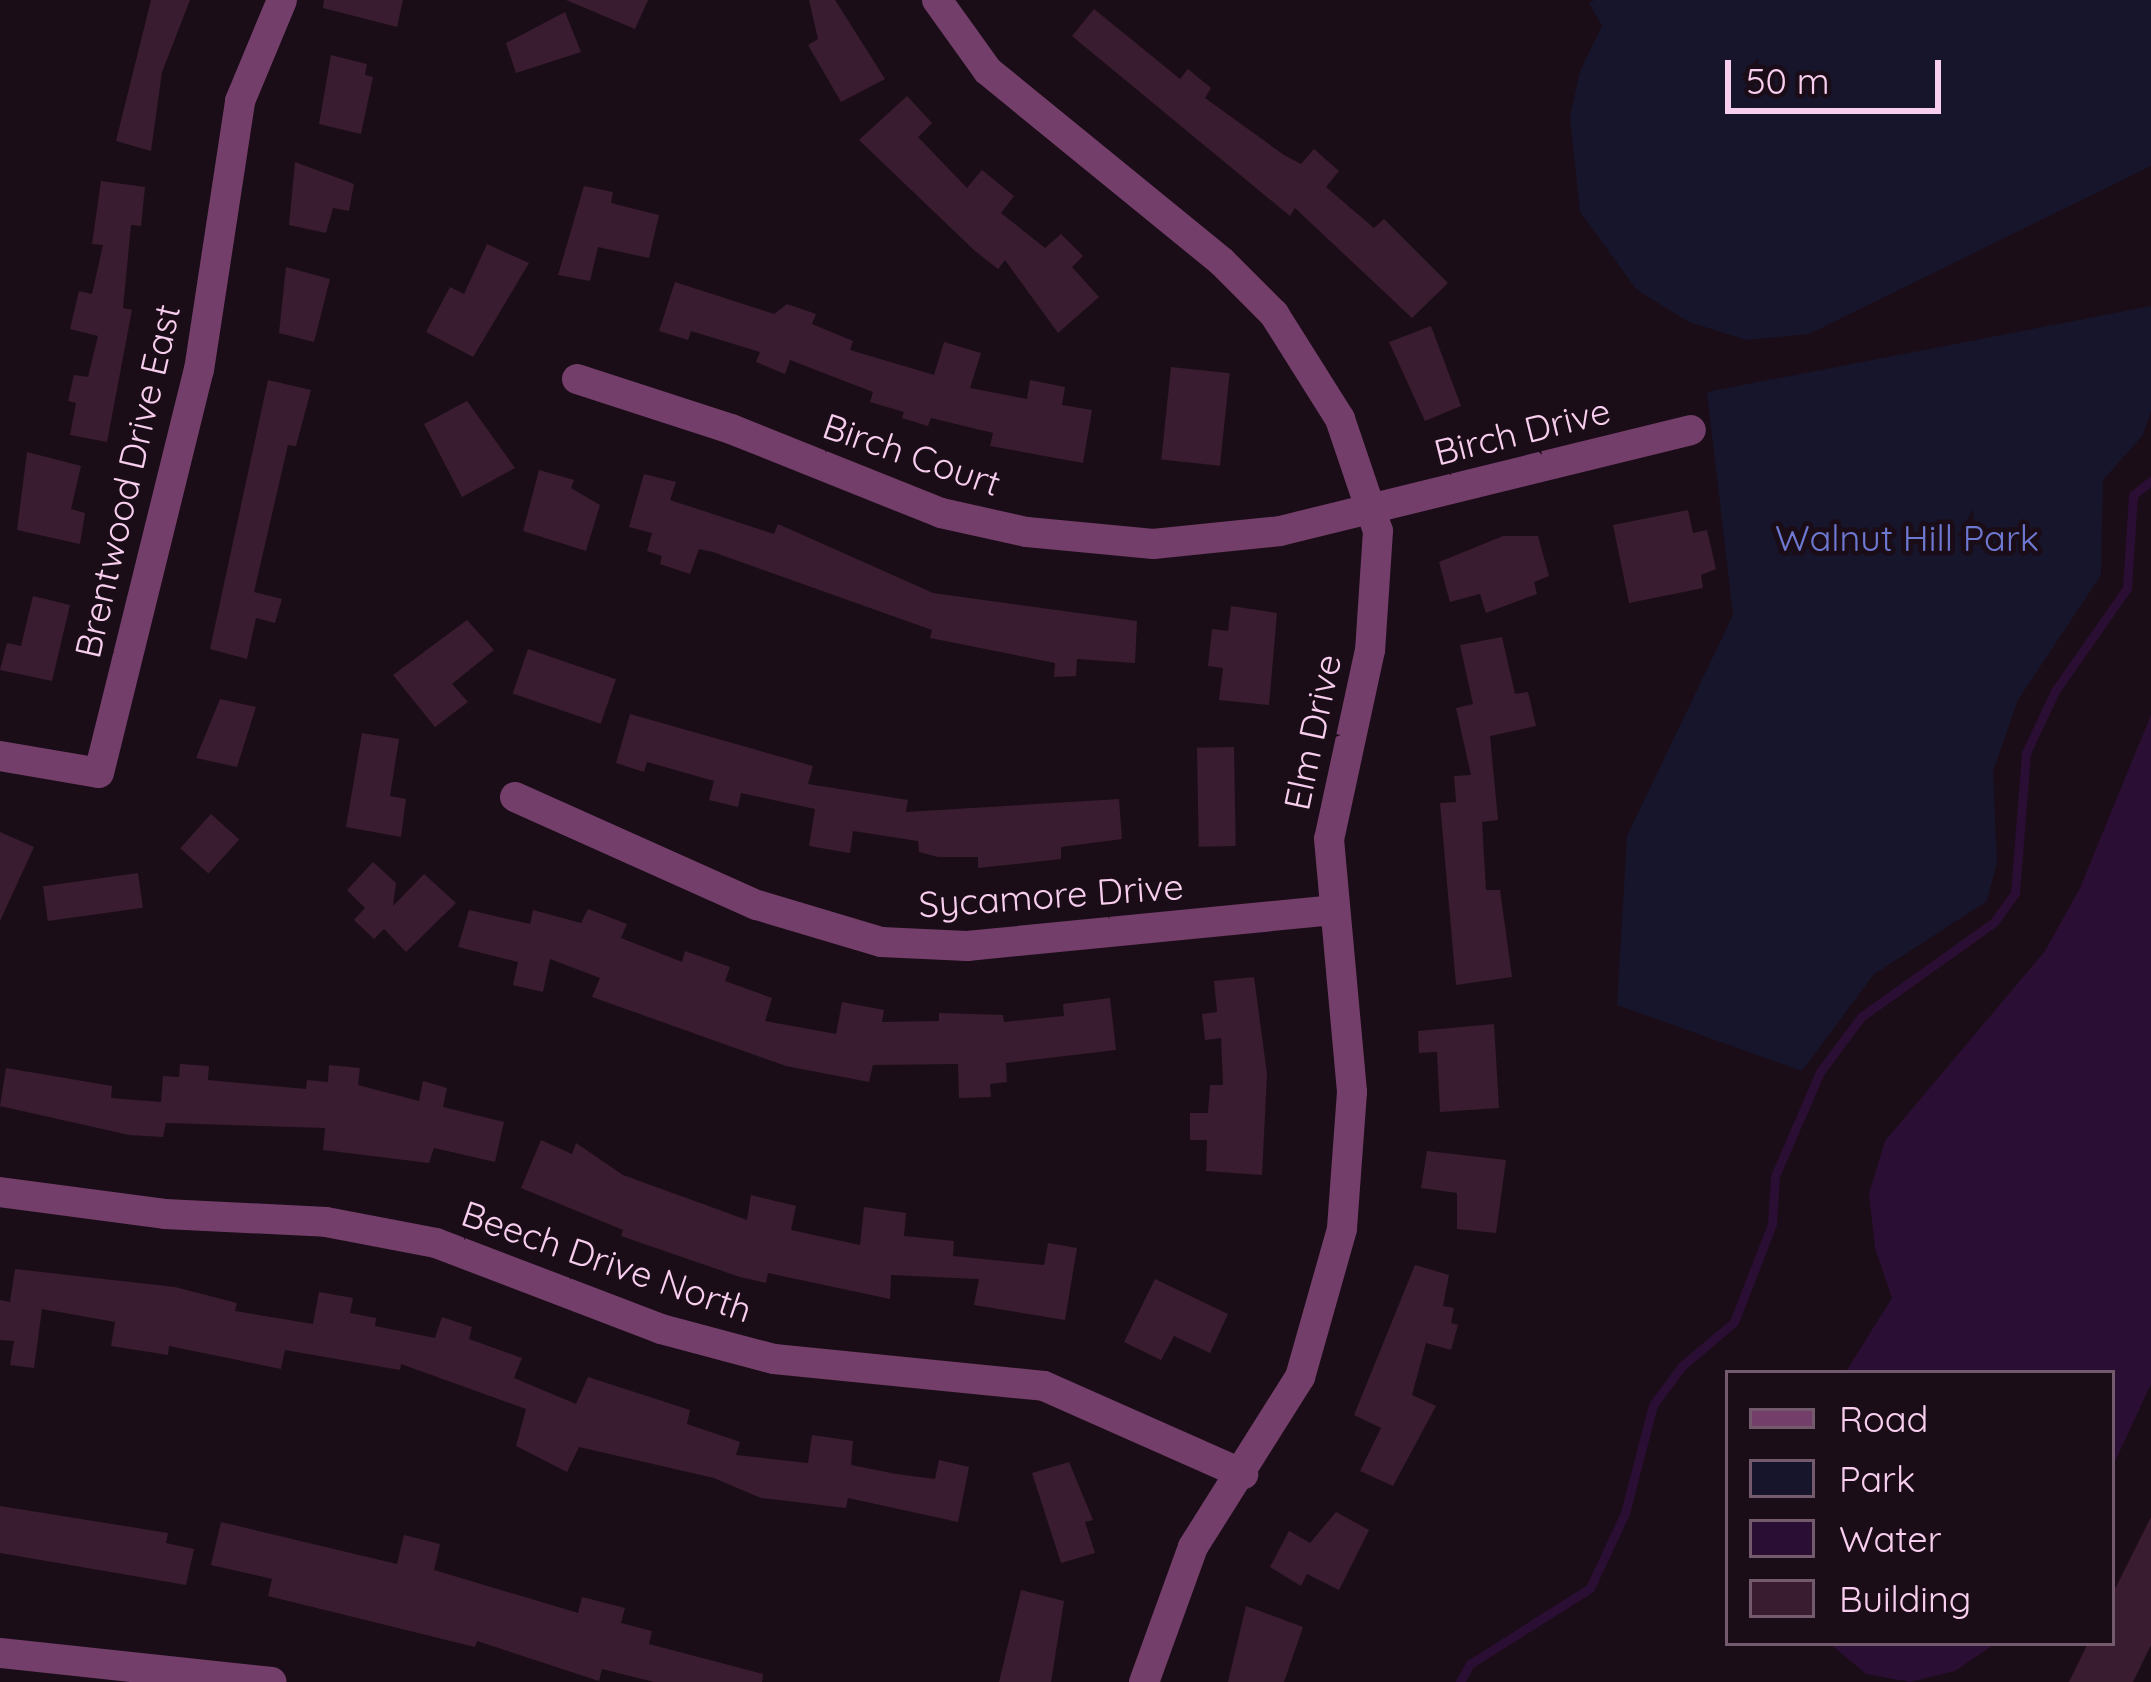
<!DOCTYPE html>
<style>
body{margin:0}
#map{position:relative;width:2151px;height:1682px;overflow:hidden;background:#1b0d17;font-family:Quicksand,sans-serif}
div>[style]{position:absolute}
.green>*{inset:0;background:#16152b}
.water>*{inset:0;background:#2a0e33}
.stream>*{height:9px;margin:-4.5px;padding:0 4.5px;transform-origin:4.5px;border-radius:4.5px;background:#2a0e33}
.building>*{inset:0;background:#391c2f;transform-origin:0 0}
.minor>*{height:30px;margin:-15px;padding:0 15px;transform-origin:15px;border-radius:15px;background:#743e6b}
span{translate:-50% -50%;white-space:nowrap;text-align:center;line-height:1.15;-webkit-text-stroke:10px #1b0d17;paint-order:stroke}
.street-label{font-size:36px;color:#f8ceee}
.park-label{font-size:36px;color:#6d78d0}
.legend{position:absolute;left:1725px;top:1370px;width:390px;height:276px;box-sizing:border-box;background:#1b0d17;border:3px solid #735a6d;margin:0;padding:15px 21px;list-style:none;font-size:36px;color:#f8ceee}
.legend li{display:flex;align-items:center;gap:24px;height:60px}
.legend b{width:60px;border:3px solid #735a6d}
.scale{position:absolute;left:1725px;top:60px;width:216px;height:54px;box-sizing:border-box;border:6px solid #f8ceee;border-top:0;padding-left:15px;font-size:36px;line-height:42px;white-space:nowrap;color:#f8ceee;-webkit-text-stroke:9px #1b0d17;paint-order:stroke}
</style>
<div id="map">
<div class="green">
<i style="clip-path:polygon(1595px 0,2151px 0,2151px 166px,1809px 334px,1746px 340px,1689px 322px,1637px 290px,1580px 212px,1570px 117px,1580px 71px,1602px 26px,1589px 3px)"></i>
<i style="clip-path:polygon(2151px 306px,2151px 411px,2143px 435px,2103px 480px,2101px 575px,2018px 700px,1993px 771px,1997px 862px,1987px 901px,1873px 975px,1802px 1071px,1617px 1005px,1627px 836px,1733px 615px,1707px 392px)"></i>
</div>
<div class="water">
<i style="clip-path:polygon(2151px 715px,2151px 1384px,2112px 1468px,2112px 1373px,1845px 1373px,1892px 1298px,1875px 1248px,1869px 1194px,1885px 1141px,2045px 951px,2080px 888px)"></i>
<i style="clip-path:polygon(1829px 1643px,1996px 1643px,1955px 1671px,1910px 1682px,1866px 1674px)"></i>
</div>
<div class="stream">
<i style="left:1460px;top:1682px;width:21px;rotate:-61deg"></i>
<i style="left:1470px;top:1664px;width:142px;rotate:-32.3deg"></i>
<i style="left:1590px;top:1588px;width:83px;rotate:-65deg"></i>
<i style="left:1625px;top:1513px;width:112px;rotate:-75.5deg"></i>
<i style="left:1653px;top:1405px;width:49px;rotate:-53.4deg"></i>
<i style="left:1682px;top:1366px;width:68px;rotate:-40.2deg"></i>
<i style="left:1734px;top:1322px;width:105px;rotate:-68.8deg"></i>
<i style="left:1772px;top:1224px;width:48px;rotate:-86.4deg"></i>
<i style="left:1775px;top:1176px;width:113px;rotate:-66.6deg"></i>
<i style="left:1820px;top:1072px;width:69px;rotate:-53.3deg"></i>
<i style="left:1861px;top:1017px;width:163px;rotate:-35.5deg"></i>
<i style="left:1994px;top:922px;width:36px;rotate:-54deg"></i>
<i style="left:2015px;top:893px;width:140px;rotate:-85.5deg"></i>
<i style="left:2026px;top:753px;width:68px;rotate:-64.9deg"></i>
<i style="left:2055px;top:691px;width:126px;rotate:-55deg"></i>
<i style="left:2127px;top:588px;width:93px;rotate:-86.3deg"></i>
<i style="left:2133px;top:495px;width:23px;rotate:-38deg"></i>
</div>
<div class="building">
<i style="clip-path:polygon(151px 0,190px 0,162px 72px,151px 151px,116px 141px)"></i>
<i style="clip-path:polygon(324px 0,403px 0,397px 27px,323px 8px)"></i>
<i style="clip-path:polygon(566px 0,648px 0,635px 29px)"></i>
<i style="clip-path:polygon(809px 0,835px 0,885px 79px,841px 102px,808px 45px,818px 39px)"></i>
<i style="clip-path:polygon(1094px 9px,1180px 79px,1188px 69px,1211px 88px,1205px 98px,1284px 155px,1301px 164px,1314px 149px,1339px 171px,1326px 187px,1374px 228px,1384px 219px,1448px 283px,1412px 318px,1295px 208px,1290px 216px,1072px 36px)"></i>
<i style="clip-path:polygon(565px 12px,581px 52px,516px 73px,506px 43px)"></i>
<i style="clip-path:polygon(331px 55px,367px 64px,365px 75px,373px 77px,361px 134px,319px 124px)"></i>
<i style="clip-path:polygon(907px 96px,932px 123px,918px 137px,967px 188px,982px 170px,1014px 196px,1001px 213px,1045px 248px,1061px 234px,1083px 256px,1072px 267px,1099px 297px,1058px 333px,1005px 260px,998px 269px,975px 251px,859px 140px)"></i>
<i style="clip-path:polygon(295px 162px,354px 184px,349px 211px,333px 208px,326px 233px,289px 225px)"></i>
<i style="clip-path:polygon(101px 181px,145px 187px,141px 226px,131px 225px,123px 308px,132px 310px,107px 442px,70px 435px,76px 403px,68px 401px,74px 375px,88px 377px,98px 336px,70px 329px,79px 291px,92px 294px,103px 245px,92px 244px)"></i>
<i style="clip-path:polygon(584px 186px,613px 192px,611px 203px,659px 215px,649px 258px,598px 247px,590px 281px,558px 275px)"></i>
<i style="clip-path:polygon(487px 244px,529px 263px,473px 357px,426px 332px,450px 287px,464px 294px)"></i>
<i style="clip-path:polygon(286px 267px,330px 279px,314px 342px,279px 333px)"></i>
<i style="clip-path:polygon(675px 282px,774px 314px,787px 304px,816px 314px,812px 324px,853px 341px,850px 350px,934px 375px,944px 342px,981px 353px,970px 388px,1027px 399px,1030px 380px,1065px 387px,1062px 405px,1092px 410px,1083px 463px,990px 446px,993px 433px,931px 418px,928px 426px,902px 418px,904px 412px,870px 402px,873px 392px,790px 360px,785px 374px,756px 362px,760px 352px,691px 331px,688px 340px,659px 331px)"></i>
<i style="clip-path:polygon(1431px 326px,1461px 406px,1425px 421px,1389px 342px)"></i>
<i style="left:1171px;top:367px;width:59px;height:93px;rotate:6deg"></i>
<i style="clip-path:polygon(268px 380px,311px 390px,296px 446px,288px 445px,254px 592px,282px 599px,275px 623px,256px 618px,247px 659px,210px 649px)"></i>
<i style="clip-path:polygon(467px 401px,515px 468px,462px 497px,424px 424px)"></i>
<i style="clip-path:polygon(27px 452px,81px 466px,71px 509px,85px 513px,80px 544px,17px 530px)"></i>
<i style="clip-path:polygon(539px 470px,574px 480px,571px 488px,600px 505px,586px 551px,523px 531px)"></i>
<i style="clip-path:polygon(644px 474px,676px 482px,670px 500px,774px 534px,778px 524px,933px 593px,1137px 621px,1135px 663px,1077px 659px,1076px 676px,1054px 677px,1055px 663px,930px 638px,932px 630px,713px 552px,699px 549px,690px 574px,660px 564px,662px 556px,647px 551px,652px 533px,629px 527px)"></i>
<i style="clip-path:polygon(1688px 510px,1693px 533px,1707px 530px,1716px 569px,1701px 575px,1703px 588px,1629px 603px,1613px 525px)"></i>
<i style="clip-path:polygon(1503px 536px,1538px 536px,1549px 576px,1534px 582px,1537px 594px,1486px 613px,1480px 594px,1450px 602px,1439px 562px)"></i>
<i style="clip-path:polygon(33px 596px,70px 605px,52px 681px,0 670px,7px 643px,21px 646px)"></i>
<i style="clip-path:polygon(1231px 606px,1277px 613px,1269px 705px,1219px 700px,1223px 668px,1208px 666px,1212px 629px,1228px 631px)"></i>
<i style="clip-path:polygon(467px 620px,494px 650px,452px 684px,468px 702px,435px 727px,393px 675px)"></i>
<i style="clip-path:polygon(1502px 637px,1515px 694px,1528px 692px,1536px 726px,1490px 736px,1498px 820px,1482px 822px,1486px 890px,1500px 890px,1512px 977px,1456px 985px,1440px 803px,1456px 802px,1454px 776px,1471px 775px,1456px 708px,1473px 704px,1460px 645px)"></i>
<i style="left:528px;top:649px;width:93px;height:47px;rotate:19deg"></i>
<i style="clip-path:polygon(220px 699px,256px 707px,237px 767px,196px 758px)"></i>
<i style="clip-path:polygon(630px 714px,813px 766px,808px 784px,908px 800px,906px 812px,1119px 799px,1122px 839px,1061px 847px,1061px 859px,978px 868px,978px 857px,938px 857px,919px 852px,918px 841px,853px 831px,850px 853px,809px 846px,815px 809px,741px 793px,738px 807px,709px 800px,714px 781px,647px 762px,644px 772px,616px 763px)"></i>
<i style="clip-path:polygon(362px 733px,399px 739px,390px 796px,406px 799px,401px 837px,346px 827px)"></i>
<i style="left:1234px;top:747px;width:99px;height:37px;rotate:89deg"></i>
<i style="left:211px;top:814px;width:38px;height:46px;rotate:42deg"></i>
<i style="clip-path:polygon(0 832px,34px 847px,0 921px)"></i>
<i style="clip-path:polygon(373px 862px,396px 883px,393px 906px,424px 874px,456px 903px,406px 952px,384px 929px,374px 939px,354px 920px,365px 908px,347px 890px)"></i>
<i style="left:138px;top:873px;width:35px;height:96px;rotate:82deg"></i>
<i style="clip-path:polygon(588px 909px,627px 924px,621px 938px,682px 962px,685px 951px,730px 967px,725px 981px,772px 998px,765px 1021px,836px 1034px,842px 1002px,884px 1010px,882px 1022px,939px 1021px,939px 1013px,1003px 1015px,1004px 1022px,1064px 1016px,1063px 1004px,1110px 998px,1116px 1050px,1006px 1063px,1007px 1082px,990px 1084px,991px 1097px,959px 1098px,958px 1064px,873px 1065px,869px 1082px,786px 1066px,592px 997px,600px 978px,550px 959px,543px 992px,513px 985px,518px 962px,458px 947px,469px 910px,530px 924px,533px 910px,581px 923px)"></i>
<i style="clip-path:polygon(1254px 977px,1267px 1074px,1262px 1175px,1206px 1171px,1207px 1140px,1190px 1140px,1190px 1113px,1208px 1113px,1210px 1085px,1223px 1085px,1221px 1038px,1205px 1040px,1202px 1014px,1217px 1012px,1214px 981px)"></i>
<i style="clip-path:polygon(1494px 1024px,1499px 1108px,1440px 1112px,1437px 1052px,1419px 1053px,1418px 1031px)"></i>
<i style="clip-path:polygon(180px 1064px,209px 1066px,208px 1080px,306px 1089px,307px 1080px,328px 1082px,329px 1065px,360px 1068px,358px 1085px,419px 1101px,423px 1081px,447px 1088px,443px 1107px,504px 1122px,495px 1162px,434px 1148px,429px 1163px,323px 1150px,325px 1128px,166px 1123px,163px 1137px,129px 1135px,0 1106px,6px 1068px,112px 1086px,111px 1098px,161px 1102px,163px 1076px,179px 1077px)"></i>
<i style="clip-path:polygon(541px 1140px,572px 1154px,576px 1143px,623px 1175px,747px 1220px,751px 1195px,796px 1206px,791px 1230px,860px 1245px,864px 1207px,906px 1213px,904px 1236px,954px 1241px,953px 1256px,1044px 1265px,1048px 1243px,1077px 1248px,1065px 1320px,974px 1305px,979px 1279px,891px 1275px,890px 1299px,768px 1273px,766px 1283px,740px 1277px,621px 1236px,623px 1230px,521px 1188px)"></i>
<i style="clip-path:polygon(1427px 1151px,1506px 1160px,1496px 1233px,1457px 1229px,1457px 1193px,1421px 1188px)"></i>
<i style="clip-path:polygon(1415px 1265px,1449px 1275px,1443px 1306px,1454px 1308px,1451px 1323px,1458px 1325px,1451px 1350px,1426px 1343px,1412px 1395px,1436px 1406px,1393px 1486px,1360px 1471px,1381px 1428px,1354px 1415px)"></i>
<i style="clip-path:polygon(15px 1269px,175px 1287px,237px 1303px,235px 1311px,313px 1324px,319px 1292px,353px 1298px,350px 1313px,376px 1318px,375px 1326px,435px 1338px,442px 1317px,472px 1327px,469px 1339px,522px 1358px,514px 1378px,576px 1404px,588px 1377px,690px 1410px,687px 1424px,740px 1442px,736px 1455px,808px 1463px,812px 1435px,853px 1441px,851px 1465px,896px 1474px,935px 1479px,939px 1460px,969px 1467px,958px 1522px,848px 1498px,846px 1508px,761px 1498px,714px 1478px,579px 1447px,567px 1472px,516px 1446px,526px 1409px,401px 1364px,400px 1370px,285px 1350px,281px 1369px,169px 1346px,168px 1355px,111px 1346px,115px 1322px,42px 1309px,34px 1368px,10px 1365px,14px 1341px,0 1340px,0 1300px,10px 1302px)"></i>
<i style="clip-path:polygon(1155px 1279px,1228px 1314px,1210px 1353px,1174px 1336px,1161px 1360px,1124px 1342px)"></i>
<i style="clip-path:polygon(1069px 1462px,1093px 1520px,1085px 1522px,1095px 1553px,1061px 1563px,1032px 1473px)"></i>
<i style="clip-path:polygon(0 1506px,168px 1533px,166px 1543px,194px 1549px,186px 1585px,0 1553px)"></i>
<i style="clip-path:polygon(1336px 1512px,1369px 1530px,1339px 1590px,1307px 1574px,1301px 1586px,1270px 1567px,1289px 1531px,1310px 1543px)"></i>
<i style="clip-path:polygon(2151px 1517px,2151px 1645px,2133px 1682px,2069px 1682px,2088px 1643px,2112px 1643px,2112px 1595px)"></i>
<i style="clip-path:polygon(221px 1522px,397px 1564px,404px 1535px,440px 1544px,434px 1570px,578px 1613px,582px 1597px,625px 1608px,621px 1623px,652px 1631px,649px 1644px,763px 1674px,762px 1682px,654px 1682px,602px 1669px,599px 1681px,477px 1641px,475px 1647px,268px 1596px,272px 1579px,211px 1565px)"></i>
<i style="clip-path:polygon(1021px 1590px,1064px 1601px,1051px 1682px,999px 1682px)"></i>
<i style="clip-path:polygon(1246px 1606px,1303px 1627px,1284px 1682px,1228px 1682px)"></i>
</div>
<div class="minor">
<i style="left:937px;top:0;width:87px;rotate:54.3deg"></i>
<i style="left:988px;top:71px;width:302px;rotate:39.2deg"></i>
<i style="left:1222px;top:262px;width:74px;rotate:45deg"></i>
<i style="left:1274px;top:314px;width:124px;rotate:57.8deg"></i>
<i style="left:1340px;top:419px;width:118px;rotate:71.3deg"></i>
<i style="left:1378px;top:531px;width:119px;rotate:93.8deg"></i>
<i style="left:1370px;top:650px;width:193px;rotate:102.2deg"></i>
<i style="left:1329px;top:839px;width:254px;rotate:84.8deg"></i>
<i style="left:1352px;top:1092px;width:137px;rotate:94.2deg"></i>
<i style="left:1342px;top:1229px;width:154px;rotate:105.8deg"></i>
<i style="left:1300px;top:1377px;width:201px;rotate:122.2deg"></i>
<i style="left:1193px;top:1547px;width:144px;rotate:109.9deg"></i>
<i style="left:577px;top:379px;width:162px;rotate:18deg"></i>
<i style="left:731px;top:429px;width:226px;rotate:21.8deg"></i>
<i style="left:941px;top:513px;width:88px;rotate:12.5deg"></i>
<i style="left:1027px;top:532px;width:127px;rotate:5.4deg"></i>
<i style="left:1153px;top:544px;width:128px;rotate:-5.8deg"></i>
<i style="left:1280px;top:531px;width:423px;rotate:-13.8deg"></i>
<i style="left:0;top:756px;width:100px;rotate:9.7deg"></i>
<i style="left:99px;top:773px;width:415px;rotate:-76.1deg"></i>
<i style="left:199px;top:370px;width:272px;rotate:-81.3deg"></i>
<i style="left:240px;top:101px;width:109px;rotate:-67.4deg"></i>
<i style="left:515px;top:797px;width:265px;rotate:24.1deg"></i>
<i style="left:757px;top:905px;width:129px;rotate:16.6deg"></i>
<i style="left:881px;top:942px;width:86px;rotate:2.7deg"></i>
<i style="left:967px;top:946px;width:368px;rotate:-5.6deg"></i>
<i style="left:0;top:1192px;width:166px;rotate:7.6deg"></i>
<i style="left:165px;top:1214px;width:161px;rotate:2.8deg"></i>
<i style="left:326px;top:1222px;width:112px;rotate:10.8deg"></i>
<i style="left:436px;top:1243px;width:241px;rotate:20.9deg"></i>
<i style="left:661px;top:1329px;width:117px;rotate:14.9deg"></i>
<i style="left:774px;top:1359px;width:271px;rotate:5.7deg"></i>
<i style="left:1044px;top:1386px;width:218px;rotate:23.9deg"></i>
<i style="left:0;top:1653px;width:273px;rotate:6.1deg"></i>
</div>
<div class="street-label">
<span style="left:1522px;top:431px;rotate:-14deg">Birch Drive</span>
<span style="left:912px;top:454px;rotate:19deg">Birch Court</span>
<span style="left:127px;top:481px;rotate:-77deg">Brentwood Drive East</span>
<span style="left:1312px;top:732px;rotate:-78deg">Elm Drive</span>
<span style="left:1051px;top:895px;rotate:-4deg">Sycamore Drive</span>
<span style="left:607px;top:1261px;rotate:19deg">Beech Drive North</span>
</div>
<div class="park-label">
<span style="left:1907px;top:538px">Walnut Hill Park</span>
</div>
<ul class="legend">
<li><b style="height:15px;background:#743e6b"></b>Road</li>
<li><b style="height:33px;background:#16152b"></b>Park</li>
<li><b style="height:33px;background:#2a0e33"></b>Water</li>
<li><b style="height:33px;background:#391c2f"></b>Building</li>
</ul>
<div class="scale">50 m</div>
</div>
